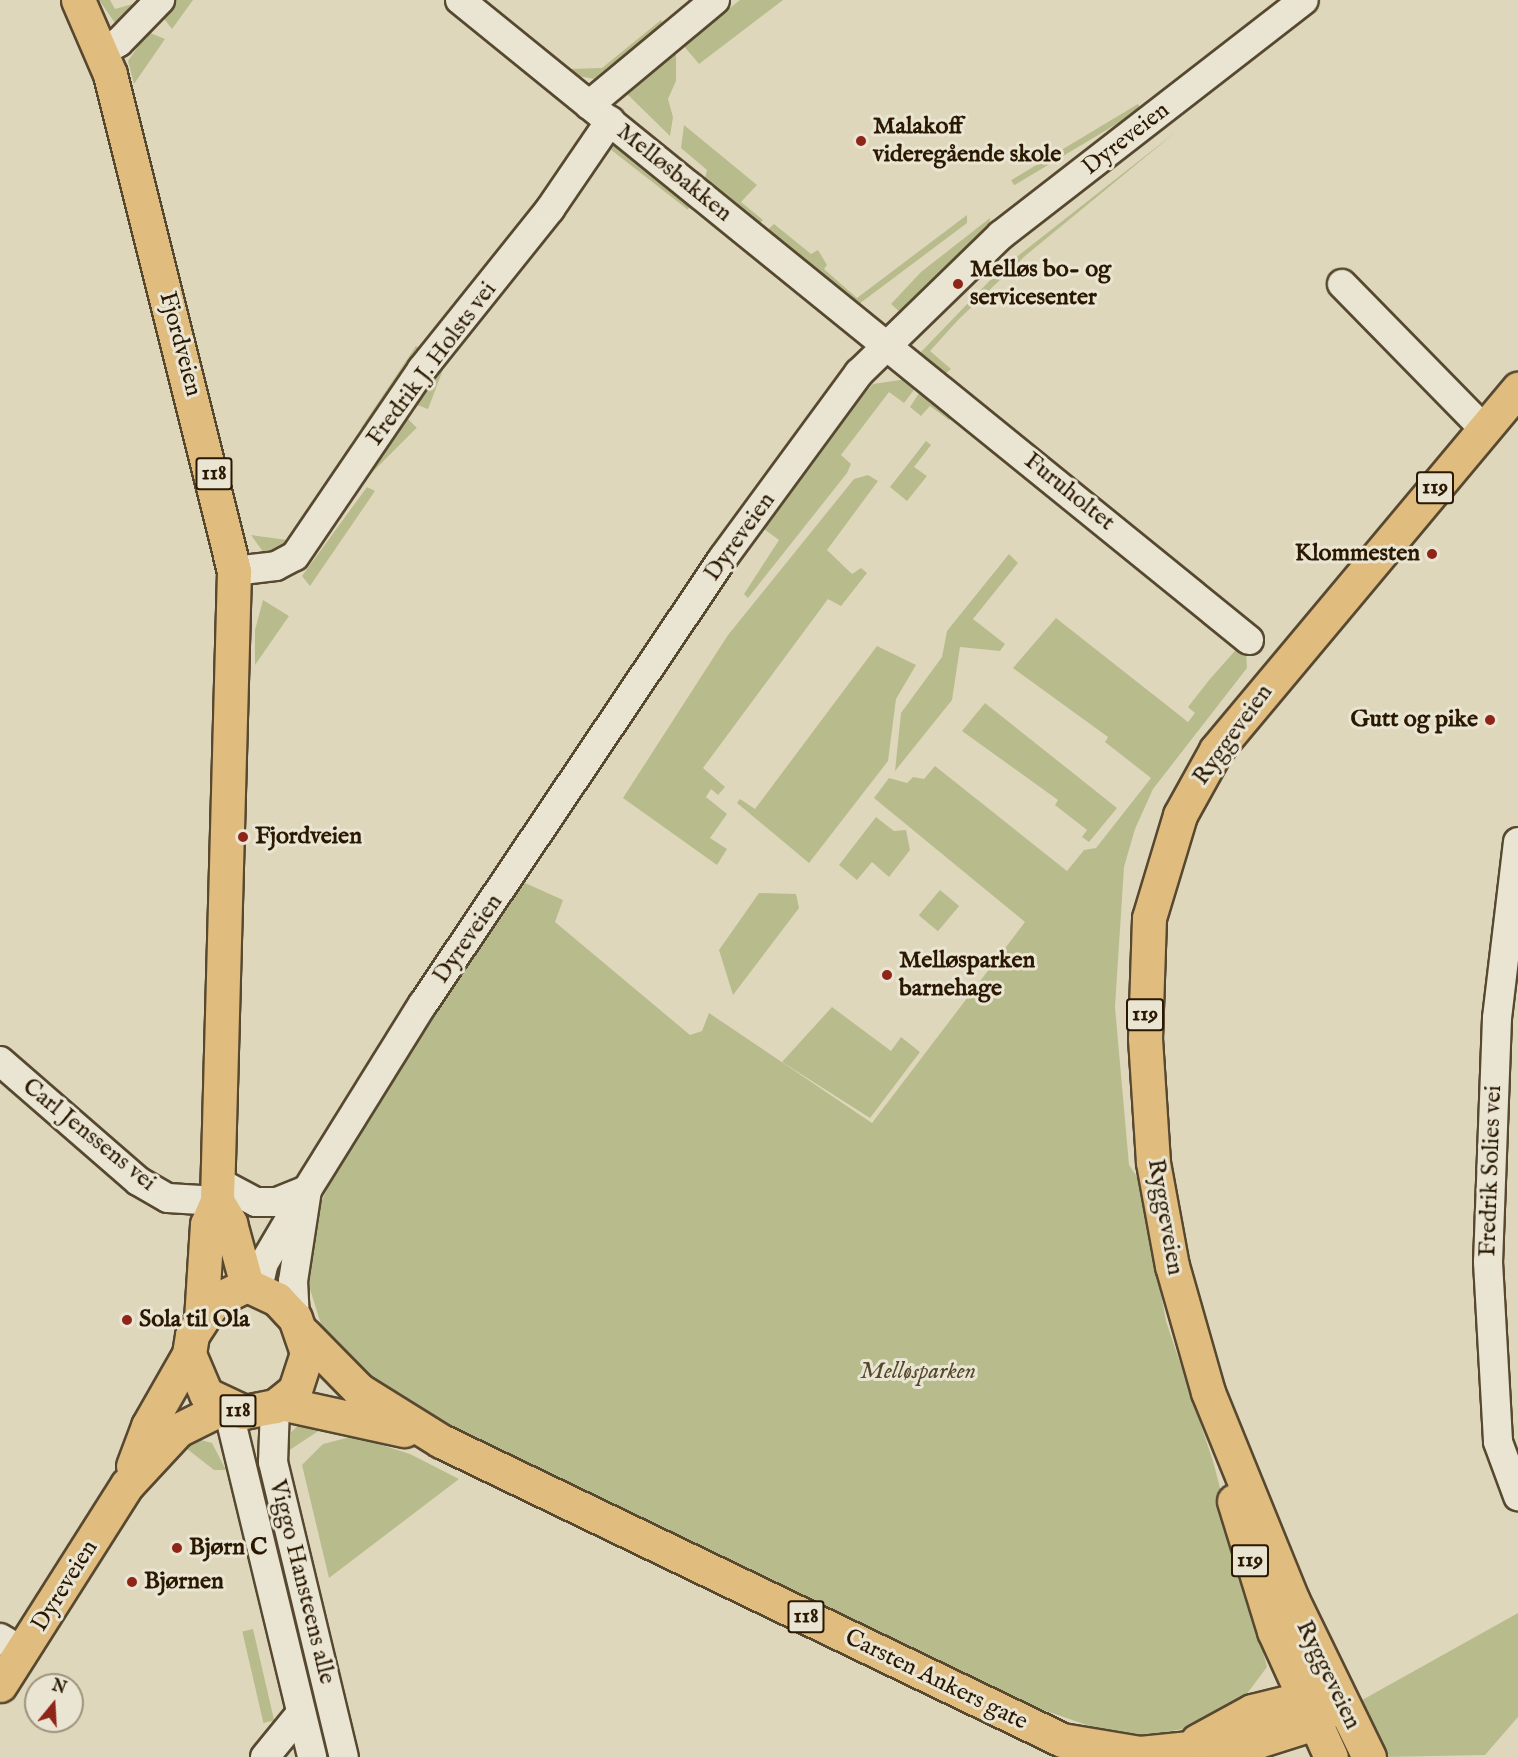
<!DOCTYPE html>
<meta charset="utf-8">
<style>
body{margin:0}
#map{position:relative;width:1518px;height:1757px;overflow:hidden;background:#dfd7bb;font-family:"IM FELL English",serif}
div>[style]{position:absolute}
.green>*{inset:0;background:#b8bc8c;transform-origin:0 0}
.roads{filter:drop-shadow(2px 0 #574830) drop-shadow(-2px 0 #574830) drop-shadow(0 2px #574830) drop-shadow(0 -2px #574830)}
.minor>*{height:28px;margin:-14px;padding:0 14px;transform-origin:14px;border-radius:14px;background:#eae5d3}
.major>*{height:33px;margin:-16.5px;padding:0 16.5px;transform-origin:16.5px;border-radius:16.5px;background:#e0bc7e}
.dots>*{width:16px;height:16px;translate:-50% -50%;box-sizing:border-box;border:3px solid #eae5d3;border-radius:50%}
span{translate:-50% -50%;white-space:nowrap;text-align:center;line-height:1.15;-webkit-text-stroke:6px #eae5d3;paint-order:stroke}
.shield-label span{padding:2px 4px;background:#eae5d3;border:2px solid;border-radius:4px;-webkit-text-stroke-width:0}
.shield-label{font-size:22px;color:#2a1801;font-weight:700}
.poi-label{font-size:24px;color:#2a1801;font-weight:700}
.left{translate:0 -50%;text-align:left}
.right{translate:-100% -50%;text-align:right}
.street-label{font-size:24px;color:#2a1801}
.park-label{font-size:24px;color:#55492b;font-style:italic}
.north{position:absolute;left:24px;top:1673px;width:60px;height:60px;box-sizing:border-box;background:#eae5d3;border:2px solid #9d937f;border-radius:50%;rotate:18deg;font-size:16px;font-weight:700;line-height:24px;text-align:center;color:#2a1801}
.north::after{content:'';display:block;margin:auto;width:21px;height:27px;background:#8f2418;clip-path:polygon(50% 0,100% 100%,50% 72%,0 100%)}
</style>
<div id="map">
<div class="green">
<i style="clip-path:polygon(99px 0,110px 0,115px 9px,147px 0,115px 23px)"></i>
<i style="clip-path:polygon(172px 0,193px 0,172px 29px,162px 16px)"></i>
<i style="clip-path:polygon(740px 0,783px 0,699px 64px,683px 45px)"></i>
<i style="clip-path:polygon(661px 20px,664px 25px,594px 79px,573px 75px,533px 45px,568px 69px,602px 68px)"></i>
<i style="clip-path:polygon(148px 32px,165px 39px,134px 84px,128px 61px)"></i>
<i style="clip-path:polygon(676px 51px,676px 81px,668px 99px,673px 117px,670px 136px,625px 92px)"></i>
<i style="left:1138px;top:104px;width:6px;height:148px;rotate:59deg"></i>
<i style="clip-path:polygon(684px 125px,757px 185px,741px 202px,763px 220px,755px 228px,703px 186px,707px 170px,681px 148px)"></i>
<i style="clip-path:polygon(1177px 131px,1025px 256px,958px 320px,930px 351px,951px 369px,945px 374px,920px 353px,1000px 270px)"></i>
<i style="left:608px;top:141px;width:105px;height:5px;rotate:38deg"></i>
<i style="clip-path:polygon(967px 215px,967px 223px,855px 307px,763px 234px,774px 224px,811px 254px,818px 250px,827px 265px,824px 269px,857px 298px)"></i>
<i style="clip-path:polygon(990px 218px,989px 229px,901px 313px,891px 304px,921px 272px)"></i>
<i style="clip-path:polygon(416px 346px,421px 349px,365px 431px,361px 428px)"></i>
<i style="clip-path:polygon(447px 359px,428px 409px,417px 405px)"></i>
<i style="clip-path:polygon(914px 378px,917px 386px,904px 403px,889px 392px,841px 455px,851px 464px,847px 473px,748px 598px,744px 594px,779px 540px,764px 529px,854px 405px,873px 384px)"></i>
<i style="clip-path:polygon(923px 387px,953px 414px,949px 420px,930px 406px,921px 416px,910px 407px)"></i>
<i style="left:404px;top:415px;width:18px;height:66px;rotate:45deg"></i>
<i style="clip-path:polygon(926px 441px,931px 445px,914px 467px,927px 476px,907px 501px,890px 487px)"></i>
<i style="clip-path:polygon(350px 445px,354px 447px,288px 547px,264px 553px,251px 535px,287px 540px)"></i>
<i style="clip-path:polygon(868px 475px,878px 481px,827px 550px,852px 574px,861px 568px,867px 573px,841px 606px,828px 599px,703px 768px,725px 787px,718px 795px,711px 789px,706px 797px,727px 814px,710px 838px,727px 849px,717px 865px,623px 798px,728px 635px,854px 479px)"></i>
<i style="clip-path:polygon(367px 487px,375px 491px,310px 586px,302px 576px)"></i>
<i style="clip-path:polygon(1009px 554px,1018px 563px,973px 619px,1005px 644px,1000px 651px,960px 647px,952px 700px,895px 771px,901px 713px,942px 657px,947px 631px)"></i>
<i style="clip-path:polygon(263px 600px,289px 616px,255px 665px,255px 630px)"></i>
<i style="clip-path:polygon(1056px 618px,1188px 722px,1195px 713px,1188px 707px,1210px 679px,1241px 644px,1246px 650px,1247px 668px,1153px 789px,1135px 829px,1124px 867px,1115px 1007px,1129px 1165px,1140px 1181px,1166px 1321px,1213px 1461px,1267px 1667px,1243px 1699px,1182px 1729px,1150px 1735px,1104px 1731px,1023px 1703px,445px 1426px,368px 1385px,325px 1337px,309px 1286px,319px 1207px,343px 1152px,523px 882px,563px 900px,555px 922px,690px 1035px,702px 1031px,709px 1013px,872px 1123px,1025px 922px,874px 798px,889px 778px,907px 783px,913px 777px,924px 779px,935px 766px,1067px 871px,1084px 850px,1096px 848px,1151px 778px,1105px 742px,1108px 737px,1013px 668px)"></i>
<i style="clip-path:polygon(877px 646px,916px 665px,896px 699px,888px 761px,809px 863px,737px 803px,740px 799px,755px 809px)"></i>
<i style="clip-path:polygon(985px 703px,1117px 808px,1089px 842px,1082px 837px,1087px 830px,1055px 805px,1058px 800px,962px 731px)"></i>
<i style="clip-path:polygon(876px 817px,894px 831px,906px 830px,910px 850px,889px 877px,872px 862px,857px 880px,839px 865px)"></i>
<i style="left:940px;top:890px;width:25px;height:33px;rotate:40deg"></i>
<i style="clip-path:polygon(759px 893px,796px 894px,799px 908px,733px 995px,719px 950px)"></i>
<i style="clip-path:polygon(832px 1007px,891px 1051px,901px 1037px,920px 1052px,870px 1118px,782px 1062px)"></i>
<i style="clip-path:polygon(303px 1421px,332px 1422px,285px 1453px,287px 1436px)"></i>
<i style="clip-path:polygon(354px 1436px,410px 1454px,459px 1479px,329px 1578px,302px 1465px,323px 1444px)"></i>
<i style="clip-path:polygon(190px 1437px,212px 1443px,226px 1470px,214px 1470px,177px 1441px)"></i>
<i style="left:263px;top:1471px;width:206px;height:12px;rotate:77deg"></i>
<i style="clip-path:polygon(1518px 1613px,1518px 1717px,1485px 1755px,1382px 1757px,1355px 1704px)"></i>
<i style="left:253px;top:1629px;width:94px;height:11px;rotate:77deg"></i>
</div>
<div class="roads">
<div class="minor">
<i style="left:460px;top:0;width:1016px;rotate:39.05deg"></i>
<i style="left:104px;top:51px;width:17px;rotate:-31deg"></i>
<i style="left:119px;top:42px;width:59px;rotate:-45.7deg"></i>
<i style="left:589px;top:105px;width:164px;rotate:-39.8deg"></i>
<i style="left:1342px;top:284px;width:204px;rotate:45.6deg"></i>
<i style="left:234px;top:571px;width:42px;rotate:-6.8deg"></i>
<i style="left:276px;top:566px;width:21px;rotate:-28deg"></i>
<i style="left:295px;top:556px;width:226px;rotate:-55.8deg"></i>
<i style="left:422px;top:369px;width:205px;rotate:-51.3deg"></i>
<i style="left:550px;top:209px;width:107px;rotate:-55.7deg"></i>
<i style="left:1518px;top:842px;width:177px;rotate:96.8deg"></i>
<i style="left:1497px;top:1018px;width:244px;rotate:92.1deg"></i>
<i style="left:1488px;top:1262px;width:180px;rotate:86.8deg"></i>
<i style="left:1498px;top:1442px;width:58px;rotate:69.7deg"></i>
<i style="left:0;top:1061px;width:183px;rotate:41deg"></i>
<i style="left:138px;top:1181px;width:34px;rotate:30deg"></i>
<i style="left:168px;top:1198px;width:49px;rotate:3.5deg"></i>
<i style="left:218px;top:1182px;width:43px;rotate:27.8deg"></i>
<i style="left:256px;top:1202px;width:21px"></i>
<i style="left:277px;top:1202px;width:32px;rotate:-22deg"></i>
<i style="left:307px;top:1190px;width:219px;rotate:-58.1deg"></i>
<i style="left:423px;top:1004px;width:538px;rotate:-56.07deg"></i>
<i style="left:723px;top:558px;width:230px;rotate:-53.7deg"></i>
<i style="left:859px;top:373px;width:198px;rotate:-44.2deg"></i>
<i style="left:1001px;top:235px;width:383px;rotate:-37.8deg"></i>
<i style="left:258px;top:1288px;width:26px;rotate:-77deg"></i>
<i style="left:264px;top:1263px;width:85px;rotate:-59.5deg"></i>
<i style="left:307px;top:1190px;width:92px;rotate:98.7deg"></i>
<i style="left:293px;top:1281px;width:37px;rotate:87deg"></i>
<i style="left:275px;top:1406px;width:56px;rotate:92deg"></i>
<i style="left:273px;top:1462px;width:303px;rotate:76.5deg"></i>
<i style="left:228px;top:1409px;width:358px;rotate:76.4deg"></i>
<i style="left:0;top:1638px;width:27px;rotate:31deg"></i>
<i style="left:265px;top:1757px;width:57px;rotate:-50.7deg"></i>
</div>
<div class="major">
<i style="left:78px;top:0;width:81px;rotate:66.6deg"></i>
<i style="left:110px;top:74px;width:512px;rotate:75.99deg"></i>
<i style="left:234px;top:571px;width:630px;rotate:91.55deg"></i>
<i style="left:217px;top:1201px;width:25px;rotate:113deg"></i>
<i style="left:207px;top:1224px;width:95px;rotate:93.6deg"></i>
<i style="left:217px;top:1201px;width:26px;rotate:59deg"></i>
<i style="left:230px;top:1223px;width:64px;rotate:74.7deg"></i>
<i style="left:247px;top:1285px;width:33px;rotate:25deg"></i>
<i style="left:277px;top:1299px;width:26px;rotate:47deg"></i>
<i style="left:295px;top:1318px;width:37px;rotate:71deg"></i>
<i style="left:307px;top:1353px;width:39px;rotate:108deg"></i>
<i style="left:295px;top:1390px;width:26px;rotate:141deg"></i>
<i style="left:275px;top:1406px;width:32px;rotate:169deg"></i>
<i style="left:244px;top:1412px;width:42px;rotate:-154.7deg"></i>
<i style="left:206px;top:1394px;width:43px;rotate:-113deg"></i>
<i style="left:189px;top:1354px;width:19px;rotate:-81deg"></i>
<i style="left:192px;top:1335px;width:40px;rotate:-57.1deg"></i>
<i style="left:214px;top:1301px;width:37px;rotate:-26deg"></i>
<i style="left:304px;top:1334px;width:78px;rotate:45.5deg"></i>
<i style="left:359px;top:1390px;width:97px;rotate:31.9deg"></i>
<i style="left:441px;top:1441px;width:689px;rotate:25.71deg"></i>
<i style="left:1062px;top:1740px;width:79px;rotate:9.5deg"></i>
<i style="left:1140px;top:1753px;width:119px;rotate:-5.8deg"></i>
<i style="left:1258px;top:1741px;width:57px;rotate:-17.5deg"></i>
<i style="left:1312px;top:1724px;width:35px;rotate:-41deg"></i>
<i style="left:280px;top:1403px;width:127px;rotate:12.3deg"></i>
<i style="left:133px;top:1466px;width:43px;rotate:-69.4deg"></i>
<i style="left:148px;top:1426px;width:83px;rotate:-60.3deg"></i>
<i style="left:1234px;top:1501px;width:136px;rotate:72.9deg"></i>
<i style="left:1274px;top:1631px;width:138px;rotate:65.7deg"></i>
<i style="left:0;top:1685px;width:237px;rotate:-57.6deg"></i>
<i style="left:127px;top:1485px;width:75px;rotate:-47.2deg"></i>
<i style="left:178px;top:1430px;width:51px;rotate:-26.6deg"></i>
<i style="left:1197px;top:1741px;width:63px;rotate:-28.6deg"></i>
<i style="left:1252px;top:1711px;width:50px;rotate:-13.8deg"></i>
<i style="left:1301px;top:1699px;width:21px;rotate:5deg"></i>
<i style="left:1369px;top:1757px;width:176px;rotate:-116deg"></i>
<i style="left:1292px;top:1599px;width:223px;rotate:-112.1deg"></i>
<i style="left:1208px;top:1392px;width:131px;rotate:-105.9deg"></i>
<i style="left:1172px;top:1266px;width:106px;rotate:-100.4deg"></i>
<i style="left:1153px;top:1162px;width:123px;rotate:-93.7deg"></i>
<i style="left:1145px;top:1039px;width:121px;rotate:-88.1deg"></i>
<i style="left:1149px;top:918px;width:108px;rotate:-73.2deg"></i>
<i style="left:1180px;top:815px;width:74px;rotate:-61deg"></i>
<i style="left:1216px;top:750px;width:471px;rotate:-50.1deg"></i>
</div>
</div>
<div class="dots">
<i style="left:861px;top:141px;background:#8f2418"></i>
<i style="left:958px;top:284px;background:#8f2418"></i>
<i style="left:1432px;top:554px;background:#8f2418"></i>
<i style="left:1490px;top:720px;background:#8f2418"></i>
<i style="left:243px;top:837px;background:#8f2418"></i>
<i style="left:887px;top:975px;background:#8f2418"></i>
<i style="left:127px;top:1320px;background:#8f2418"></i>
<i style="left:177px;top:1548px;background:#8f2418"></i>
<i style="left:132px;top:1582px;background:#8f2418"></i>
</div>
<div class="shield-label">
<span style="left:214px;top:474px">118</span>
<span style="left:1435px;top:488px">119</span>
<span style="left:1145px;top:1015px">119</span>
<span style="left:238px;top:1411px">118</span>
<span style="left:1250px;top:1561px">119</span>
<span style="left:806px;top:1617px">118</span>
</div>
<div class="poi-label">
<span class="left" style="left:873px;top:141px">Malakoff<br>videregående skole</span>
<span class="left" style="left:970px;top:284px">Melløs bo- og<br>servicesenter</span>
<span class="right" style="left:1420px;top:554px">Klommesten</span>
<span class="right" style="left:1478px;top:720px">Gutt og pike</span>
<span class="left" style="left:255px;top:837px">Fjordveien</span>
<span class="left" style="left:899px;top:975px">Melløsparken<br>barnehage</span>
<span class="left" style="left:139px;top:1320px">Sola til Ola</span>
<span class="left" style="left:189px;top:1548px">Bjørn C</span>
<span class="left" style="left:144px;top:1582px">Bjørnen</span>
</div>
<div class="street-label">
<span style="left:1126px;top:139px;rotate:-38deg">Dyreveien</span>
<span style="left:674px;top:173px;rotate:39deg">Melløsbakken</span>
<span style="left:180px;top:344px;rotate:75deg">Fjordveien</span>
<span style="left:432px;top:364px;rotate:-53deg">Fredrik J. Holsts vei</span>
<span style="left:1069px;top:492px;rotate:39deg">Furuholtet</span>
<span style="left:740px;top:537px;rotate:-54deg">Dyreveien</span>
<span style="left:1233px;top:735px;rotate:-54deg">Ryggeveien</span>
<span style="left:468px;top:939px;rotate:-55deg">Dyreveien</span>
<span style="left:89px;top:1135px;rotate:39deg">Carl Jenssens vei</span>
<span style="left:1491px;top:1171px;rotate:-88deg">Fredrik Solies vei</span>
<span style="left:1165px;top:1217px;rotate:80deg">Ryggeveien</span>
<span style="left:302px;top:1582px;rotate:76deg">Viggo Hansteens alle</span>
<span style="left:65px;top:1586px;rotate:-58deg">Dyreveien</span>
<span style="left:1328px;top:1675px;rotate:64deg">Ryggeveien</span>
<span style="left:936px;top:1680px;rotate:26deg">Carsten Ankers gate</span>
</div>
<div class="park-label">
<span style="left:918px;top:1372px">Melløsparken</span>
</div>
<div class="north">N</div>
</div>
